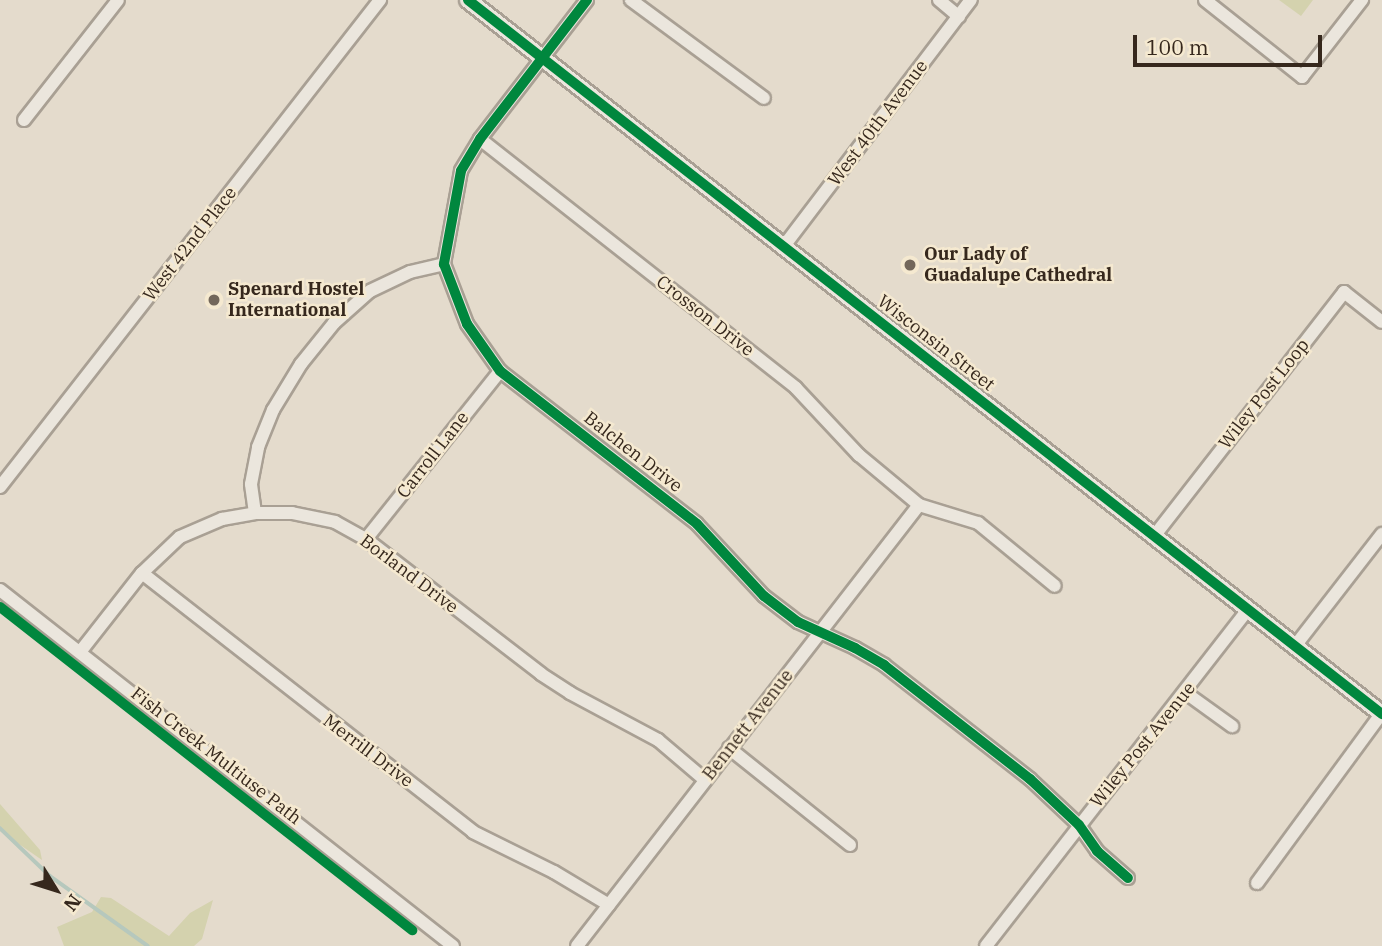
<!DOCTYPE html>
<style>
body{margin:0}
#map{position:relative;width:1382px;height:946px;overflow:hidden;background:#e4dbcc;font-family:"IBM Plex Serif",serif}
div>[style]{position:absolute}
.green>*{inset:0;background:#d4d2ae}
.stream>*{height:3.5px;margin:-1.75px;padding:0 1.75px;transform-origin:1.75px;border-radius:1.75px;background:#b6c8bd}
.roads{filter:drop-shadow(2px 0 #a9a094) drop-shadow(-2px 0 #a9a094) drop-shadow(0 2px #a9a094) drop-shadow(0 -2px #a9a094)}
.minor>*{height:12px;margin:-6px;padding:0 6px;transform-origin:6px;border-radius:6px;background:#ebe6dd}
.tertiary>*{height:16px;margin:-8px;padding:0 8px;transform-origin:8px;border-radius:8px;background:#ebe6dd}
.cycleway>*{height:10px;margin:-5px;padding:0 5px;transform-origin:5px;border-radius:5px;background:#00873e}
.dots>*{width:19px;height:19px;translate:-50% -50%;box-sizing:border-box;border:4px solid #f5e9d0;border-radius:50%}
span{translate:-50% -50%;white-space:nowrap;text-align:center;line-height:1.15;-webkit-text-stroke:5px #f5e9d0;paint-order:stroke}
.street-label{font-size:18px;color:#36281d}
.poi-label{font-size:18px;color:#36281d;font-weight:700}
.left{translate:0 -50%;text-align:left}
.north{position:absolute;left:21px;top:855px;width:70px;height:70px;-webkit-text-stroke:5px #f5e9d0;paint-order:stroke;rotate:128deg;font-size:19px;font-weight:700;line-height:28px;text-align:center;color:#36281d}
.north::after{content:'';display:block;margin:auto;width:24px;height:32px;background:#36281d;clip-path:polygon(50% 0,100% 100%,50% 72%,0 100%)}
.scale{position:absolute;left:1133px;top:35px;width:189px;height:32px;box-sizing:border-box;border:4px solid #36281d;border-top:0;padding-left:9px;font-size:21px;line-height:24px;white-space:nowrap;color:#36281d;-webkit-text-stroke:5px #f5e9d0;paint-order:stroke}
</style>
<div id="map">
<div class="green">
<i style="clip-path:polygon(1279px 0,1313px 0,1301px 16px)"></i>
<i style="clip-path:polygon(0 804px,40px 850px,42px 860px,0 831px)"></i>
<i style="clip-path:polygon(101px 897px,111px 898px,169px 936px,190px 913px,213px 900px,202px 939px,194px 946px,64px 946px,57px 927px,92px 912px)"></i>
</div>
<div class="stream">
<i style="left:0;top:828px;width:69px;rotate:43.8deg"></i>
<i style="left:50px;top:876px;width:120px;rotate:35.5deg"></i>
</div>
<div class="roads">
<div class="minor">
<i style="left:587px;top:0;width:175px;rotate:127.6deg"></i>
<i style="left:480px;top:139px;width:37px;rotate:121deg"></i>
<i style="left:461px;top:171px;width:95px;rotate:100.4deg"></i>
<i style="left:444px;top:264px;width:64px;rotate:69deg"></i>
<i style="left:467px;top:324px;width:57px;rotate:54.9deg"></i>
<i style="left:500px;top:371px;width:249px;rotate:37.8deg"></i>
<i style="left:697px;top:524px;width:98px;rotate:47.1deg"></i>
<i style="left:764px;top:596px;width:43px;rotate:37.4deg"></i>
<i style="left:798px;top:622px;width:63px;rotate:24.5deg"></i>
<i style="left:855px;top:648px;width:34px;rotate:30deg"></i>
<i style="left:884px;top:665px;width:185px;rotate:38deg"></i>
<i style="left:1030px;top:779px;width:67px;rotate:43.2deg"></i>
<i style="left:1079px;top:825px;width:32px;rotate:55deg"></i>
<i style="left:1097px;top:851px;width:41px;rotate:41.1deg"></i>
<i style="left:631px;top:0;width:165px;rotate:36.4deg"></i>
<i style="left:939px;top:0;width:26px;rotate:40deg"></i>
<i style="left:1205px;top:0;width:124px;rotate:38.4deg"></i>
<i style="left:1302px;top:77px;width:98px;rotate:-52.1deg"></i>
<i style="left:24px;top:120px;width:152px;rotate:-51.9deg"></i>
<i style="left:480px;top:139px;width:402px;rotate:38.2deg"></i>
<i style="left:796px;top:388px;width:92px;rotate:46.8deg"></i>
<i style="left:859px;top:455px;width:78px;rotate:39.8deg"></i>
<i style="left:919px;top:505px;width:62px;rotate:17deg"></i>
<i style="left:978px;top:523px;width:99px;rotate:39.3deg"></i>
<i style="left:784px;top:246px;width:309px;rotate:-52.8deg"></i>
<i style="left:0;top:487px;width:618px;rotate:-52.04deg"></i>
<i style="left:255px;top:513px;width:29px;rotate:-98deg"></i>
<i style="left:251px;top:484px;width:38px;rotate:-79deg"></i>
<i style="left:258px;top:447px;width:40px;rotate:-68deg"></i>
<i style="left:273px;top:410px;width:54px;rotate:-58.7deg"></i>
<i style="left:301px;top:364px;width:53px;rotate:-51.2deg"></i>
<i style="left:334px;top:323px;width:48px;rotate:-41.6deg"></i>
<i style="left:370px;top:291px;width:44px;rotate:-25.4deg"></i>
<i style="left:410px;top:272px;width:35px;rotate:-13deg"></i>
<i style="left:1155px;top:535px;width:308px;rotate:-52.1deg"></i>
<i style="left:1344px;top:292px;width:48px;rotate:38.3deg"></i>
<i style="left:366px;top:539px;width:215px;rotate:-51.4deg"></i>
<i style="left:142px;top:573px;width:420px;rotate:38deg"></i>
<i style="left:473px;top:832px;width:90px;rotate:26.3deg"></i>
<i style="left:554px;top:872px;width:64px;rotate:31deg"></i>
<i style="left:0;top:590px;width:576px;rotate:38.16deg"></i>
<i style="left:1295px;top:646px;width:142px;rotate:-52.2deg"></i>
<i style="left:80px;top:652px;width:100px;rotate:-51.9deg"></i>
<i style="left:142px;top:573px;width:52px;rotate:-43.5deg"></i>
<i style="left:180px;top:537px;width:46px;rotate:-23.2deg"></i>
<i style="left:222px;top:519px;width:34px;rotate:-10deg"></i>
<i style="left:255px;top:513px;width:37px"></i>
<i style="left:292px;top:513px;width:44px;rotate:11.8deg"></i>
<i style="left:335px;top:522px;width:35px;rotate:29deg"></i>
<i style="left:366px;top:539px;width:221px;rotate:37.6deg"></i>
<i style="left:541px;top:674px;width:35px;rotate:33deg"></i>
<i style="left:570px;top:693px;width:100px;rotate:28.1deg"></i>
<i style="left:658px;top:740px;width:62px;rotate:40.4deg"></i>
<i style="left:1186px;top:693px;width:57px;rotate:35.7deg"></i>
<i style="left:729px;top:748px;width:155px;rotate:38.7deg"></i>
<i style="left:1257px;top:883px;width:211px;rotate:-53.7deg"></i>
<i style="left:577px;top:946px;width:558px;rotate:-52.21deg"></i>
<i style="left:986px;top:946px;width:426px;rotate:-52.1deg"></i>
</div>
<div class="tertiary">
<i style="left:468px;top:0;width:1160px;rotate:38deg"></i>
</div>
</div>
<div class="cycleway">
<i style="left:468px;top:0;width:1160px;rotate:38deg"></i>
<i style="left:587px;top:0;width:175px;rotate:127.6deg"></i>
<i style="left:480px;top:139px;width:37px;rotate:121deg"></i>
<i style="left:461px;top:171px;width:95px;rotate:100.4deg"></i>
<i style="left:444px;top:264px;width:64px;rotate:69deg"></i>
<i style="left:467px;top:324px;width:57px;rotate:54.9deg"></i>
<i style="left:500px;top:371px;width:249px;rotate:37.8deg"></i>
<i style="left:697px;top:524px;width:98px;rotate:47.1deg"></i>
<i style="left:764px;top:596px;width:43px;rotate:37.4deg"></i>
<i style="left:798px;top:622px;width:63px;rotate:24.5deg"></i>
<i style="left:855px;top:648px;width:34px;rotate:30deg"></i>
<i style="left:884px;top:665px;width:185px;rotate:38deg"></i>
<i style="left:1030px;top:779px;width:67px;rotate:43.2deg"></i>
<i style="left:1079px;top:825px;width:32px;rotate:55deg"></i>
<i style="left:1097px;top:851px;width:41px;rotate:41.1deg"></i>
<i style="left:0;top:607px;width:524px;rotate:38.1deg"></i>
</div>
<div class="dots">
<i style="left:910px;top:265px;background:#73675a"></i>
<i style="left:214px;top:300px;background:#73675a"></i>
</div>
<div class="street-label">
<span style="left:878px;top:123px;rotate:-53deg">West 40th Avenue</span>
<span style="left:190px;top:244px;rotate:-52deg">West 42nd Place</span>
<span style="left:705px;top:316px;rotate:38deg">Crosson Drive</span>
<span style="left:936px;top:343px;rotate:38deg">Wisconsin Street</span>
<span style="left:1264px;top:394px;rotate:-52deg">Wiley Post Loop</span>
<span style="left:633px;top:452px;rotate:38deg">Balchen Drive</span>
<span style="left:433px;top:455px;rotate:-52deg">Carroll Lane</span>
<span style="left:409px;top:574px;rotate:37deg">Borland Drive</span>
<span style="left:748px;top:725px;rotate:-52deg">Bennett Avenue</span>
<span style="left:1143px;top:745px;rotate:-51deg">Wiley Post Avenue</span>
<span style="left:368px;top:751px;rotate:37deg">Merrill Drive</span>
<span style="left:216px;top:756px;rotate:38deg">Fish Creek Multiuse Path</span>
</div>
<div class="poi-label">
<span class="left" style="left:924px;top:265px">Our Lady of<br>Guadalupe Cathedral</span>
<span class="left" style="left:228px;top:300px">Spenard Hostel<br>International</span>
</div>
<div class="north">N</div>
<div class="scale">100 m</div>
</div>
